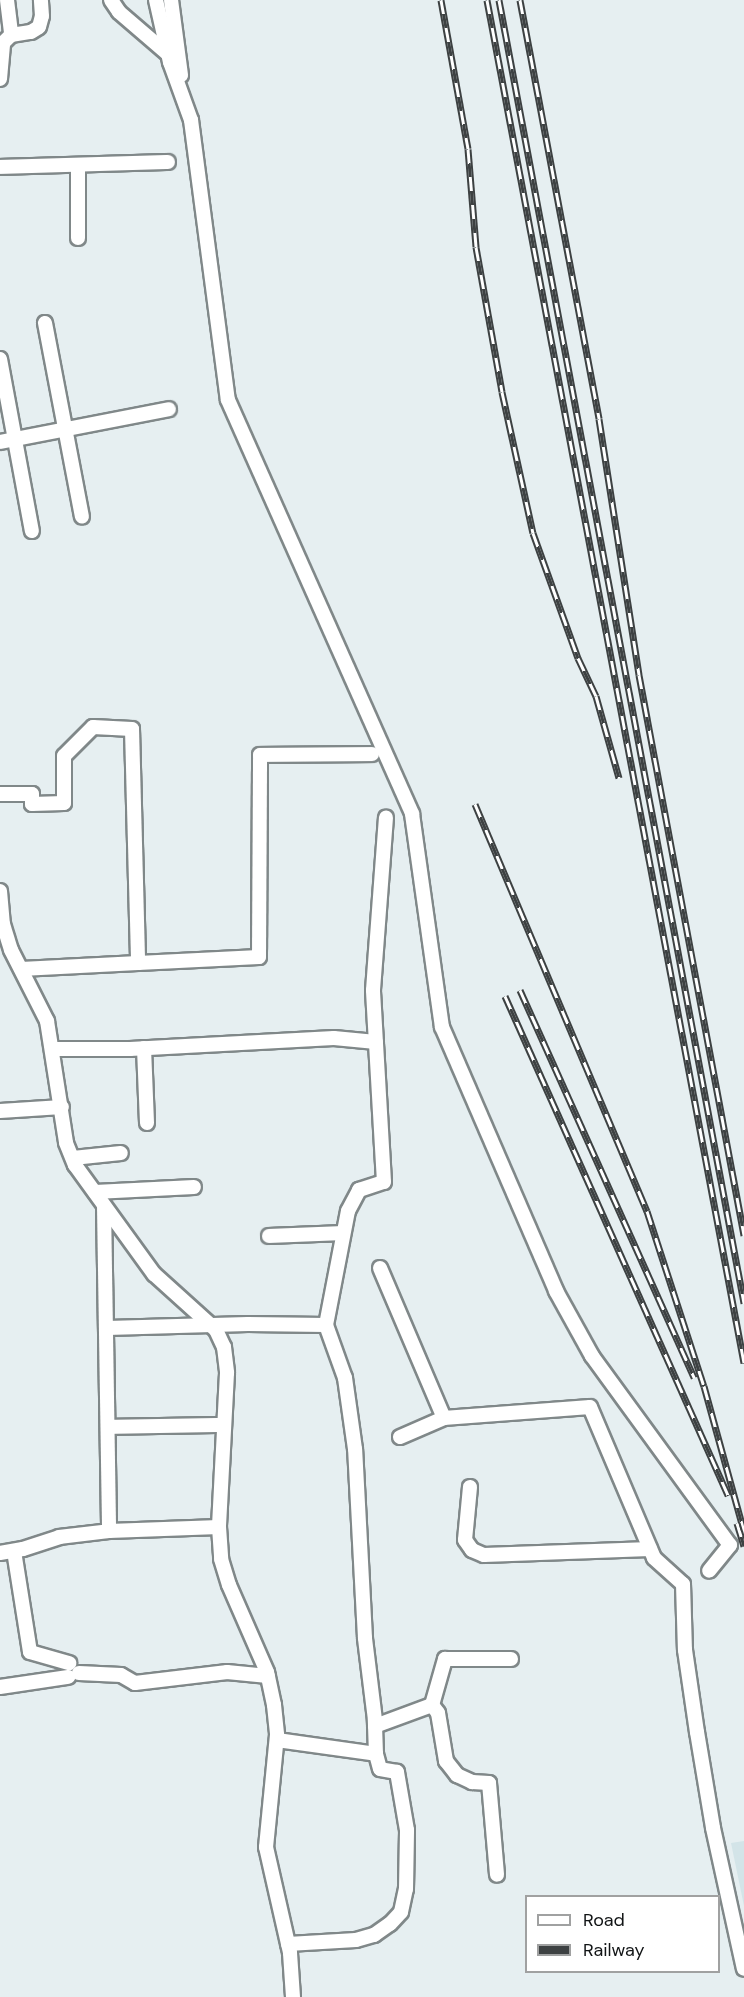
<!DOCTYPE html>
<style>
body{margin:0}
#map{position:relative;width:744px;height:1997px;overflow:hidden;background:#e6eff1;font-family:"DM Sans",sans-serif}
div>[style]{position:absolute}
.built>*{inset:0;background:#d3e4e8}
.roads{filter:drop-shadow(2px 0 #808889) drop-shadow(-2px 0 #808889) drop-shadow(0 2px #808889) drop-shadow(0 -2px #808889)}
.minor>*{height:14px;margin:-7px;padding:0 7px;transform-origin:7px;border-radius:7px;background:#fff}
.rail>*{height:7px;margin-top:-3.5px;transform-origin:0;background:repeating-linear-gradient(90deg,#fff 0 14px,#3d4142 0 28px);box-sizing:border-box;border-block:2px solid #3d4142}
span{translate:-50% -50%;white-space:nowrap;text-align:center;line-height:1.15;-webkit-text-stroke:5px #fff;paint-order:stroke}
.legend{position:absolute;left:525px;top:1895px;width:195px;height:78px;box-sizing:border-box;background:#fff;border:2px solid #a0a1a1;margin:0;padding:8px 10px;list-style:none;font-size:18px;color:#111415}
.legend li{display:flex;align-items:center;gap:12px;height:30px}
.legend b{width:30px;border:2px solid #a0a1a1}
</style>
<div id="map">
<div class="built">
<i style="clip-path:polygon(744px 1841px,744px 1906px,731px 1843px)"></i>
</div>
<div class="roads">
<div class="minor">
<i style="left:7px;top:0;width:35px;rotate:83deg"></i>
<i style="left:111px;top:0;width:14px;rotate:56deg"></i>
<i style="left:119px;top:12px;width:66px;rotate:40.7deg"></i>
<i style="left:156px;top:0;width:64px;rotate:77.3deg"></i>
<i style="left:170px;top:62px;width:62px;rotate:70.1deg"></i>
<i style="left:191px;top:120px;width:282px;rotate:82.5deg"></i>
<i style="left:228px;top:400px;width:453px;rotate:66deg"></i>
<i style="left:412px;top:814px;width:215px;rotate:82deg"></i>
<i style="left:442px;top:1027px;width:288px;rotate:66.6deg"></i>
<i style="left:556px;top:1291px;width:74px;rotate:61deg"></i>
<i style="left:592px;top:1356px;width:234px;rotate:53.9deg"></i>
<i style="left:730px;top:1545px;width:33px;rotate:129deg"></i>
<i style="left:171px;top:0;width:76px;rotate:82.4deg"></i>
<i style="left:0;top:79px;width:36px;rotate:-85deg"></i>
<i style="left:3px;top:43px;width:11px;rotate:-45deg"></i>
<i style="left:11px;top:35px;width:20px;rotate:-9deg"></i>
<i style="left:31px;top:32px;width:9px;rotate:-32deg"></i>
<i style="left:39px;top:27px;width:11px;rotate:-75deg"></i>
<i style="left:42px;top:16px;width:16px;rotate:-94deg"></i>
<i style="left:78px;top:165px;width:73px;rotate:90deg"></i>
<i style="left:0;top:167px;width:168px;rotate:-1.7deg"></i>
<i style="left:45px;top:323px;width:197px;rotate:79.2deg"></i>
<i style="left:0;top:359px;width:175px;rotate:79.5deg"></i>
<i style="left:0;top:442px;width:172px;rotate:-11deg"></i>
<i style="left:0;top:794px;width:32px"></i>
<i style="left:32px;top:794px;width:10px;rotate:90deg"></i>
<i style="left:32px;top:804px;width:32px;rotate:-2deg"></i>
<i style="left:64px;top:803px;width:47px;rotate:-90deg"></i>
<i style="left:64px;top:756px;width:41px;rotate:-45deg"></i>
<i style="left:93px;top:727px;width:39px;rotate:3deg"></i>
<i style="left:132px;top:729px;width:234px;rotate:88.5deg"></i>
<i style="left:138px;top:963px;width:117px;rotate:177.1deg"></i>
<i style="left:0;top:891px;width:33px;rotate:85deg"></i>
<i style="left:3px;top:924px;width:27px;rotate:73deg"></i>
<i style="left:11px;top:950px;width:80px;rotate:63.1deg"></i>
<i style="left:47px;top:1021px;width:123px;rotate:81.1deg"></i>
<i style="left:66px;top:1143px;width:24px;rotate:68deg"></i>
<i style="left:75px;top:1165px;width:135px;rotate:54.1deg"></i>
<i style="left:154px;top:1274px;width:84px;rotate:42.1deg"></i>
<i style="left:216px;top:1330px;width:19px;rotate:65deg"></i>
<i style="left:224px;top:1347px;width:26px;rotate:83deg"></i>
<i style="left:227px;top:1373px;width:154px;rotate:93deg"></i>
<i style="left:219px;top:1527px;width:32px;rotate:86deg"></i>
<i style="left:221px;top:1559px;width:27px;rotate:73deg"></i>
<i style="left:229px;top:1585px;width:95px;rotate:66.4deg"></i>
<i style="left:267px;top:1672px;width:34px;rotate:78deg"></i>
<i style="left:274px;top:1705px;width:30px;rotate:84deg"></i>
<i style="left:277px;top:1735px;width:113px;rotate:95.6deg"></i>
<i style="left:266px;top:1847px;width:109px;rotate:77.2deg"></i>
<i style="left:290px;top:1953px;width:44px;rotate:86.1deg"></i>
<i style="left:138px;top:963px;width:121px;rotate:-2.8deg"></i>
<i style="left:259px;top:957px;width:202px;rotate:-89.7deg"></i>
<i style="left:260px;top:755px;width:112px;rotate:-0.5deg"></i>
<i style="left:144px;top:1048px;width:75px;rotate:87.7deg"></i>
<i style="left:53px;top:1049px;width:77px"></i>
<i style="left:130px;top:1049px;width:204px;rotate:-3.1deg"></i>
<i style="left:334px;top:1038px;width:42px;rotate:5.4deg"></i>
<i style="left:0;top:1111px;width:62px;rotate:-3.7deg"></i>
<i style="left:73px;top:1158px;width:48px;rotate:-5.9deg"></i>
<i style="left:95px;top:1192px;width:99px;rotate:-2.9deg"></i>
<i style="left:104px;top:1206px;width:325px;rotate:89.1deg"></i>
<i style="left:269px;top:1236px;width:74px;rotate:-2.3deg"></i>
<i style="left:380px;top:1268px;width:163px;rotate:66.9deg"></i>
<i style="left:444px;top:1418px;width:48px;rotate:156.6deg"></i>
<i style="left:107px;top:1328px;width:141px;rotate:-1.6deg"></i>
<i style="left:248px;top:1324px;width:78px;rotate:0.7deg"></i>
<i style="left:444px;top:1418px;width:146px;rotate:-4.3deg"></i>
<i style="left:590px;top:1407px;width:164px;rotate:67deg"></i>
<i style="left:654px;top:1558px;width:39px;rotate:42deg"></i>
<i style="left:683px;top:1584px;width:66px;rotate:88.3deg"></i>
<i style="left:685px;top:1650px;width:83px;rotate:81.7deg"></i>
<i style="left:697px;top:1732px;width:97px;rotate:80.5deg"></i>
<i style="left:713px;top:1828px;width:144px;rotate:77.6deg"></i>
<i style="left:109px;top:1427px;width:115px;rotate:-1deg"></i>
<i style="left:470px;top:1487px;width:53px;rotate:95.4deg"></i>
<i style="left:465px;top:1540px;width:12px;rotate:55deg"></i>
<i style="left:472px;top:1550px;width:13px;rotate:23deg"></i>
<i style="left:484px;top:1555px;width:166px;rotate:-2.1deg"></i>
<i style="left:14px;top:1551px;width:102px;rotate:81deg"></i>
<i style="left:30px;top:1652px;width:41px;rotate:15.8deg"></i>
<i style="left:0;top:1553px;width:23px;rotate:-10deg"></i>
<i style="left:23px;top:1549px;width:38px;rotate:-18deg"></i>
<i style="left:59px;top:1537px;width:50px;rotate:-6.8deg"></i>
<i style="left:109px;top:1531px;width:110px;rotate:-2.1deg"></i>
<i style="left:79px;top:1673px;width:42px;rotate:2.7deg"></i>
<i style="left:121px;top:1675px;width:16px;rotate:30deg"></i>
<i style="left:135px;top:1683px;width:93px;rotate:-6.8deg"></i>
<i style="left:227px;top:1672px;width:41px;rotate:5.6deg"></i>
<i style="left:0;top:1687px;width:69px;rotate:-8.4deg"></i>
<i style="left:432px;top:1705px;width:10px;rotate:53deg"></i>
<i style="left:438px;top:1713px;width:49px;rotate:80.5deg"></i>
<i style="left:446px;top:1761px;width:18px;rotate:52deg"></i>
<i style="left:457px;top:1775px;width:17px;rotate:25deg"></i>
<i style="left:472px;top:1782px;width:17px;rotate:3deg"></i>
<i style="left:489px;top:1783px;width:92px;rotate:85deg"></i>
<i style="left:375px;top:1726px;width:61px;rotate:-20.2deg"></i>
<i style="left:432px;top:1705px;width:48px;rotate:-74.2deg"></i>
<i style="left:445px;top:1659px;width:66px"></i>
<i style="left:277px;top:1740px;width:100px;rotate:8deg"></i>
<i style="left:288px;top:1944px;width:68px;rotate:-3.4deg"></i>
<i style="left:356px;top:1940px;width:19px;rotate:-16deg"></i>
<i style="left:374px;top:1935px;width:19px;rotate:-35deg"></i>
<i style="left:390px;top:1924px;width:16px;rotate:-47deg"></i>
<i style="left:401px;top:1912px;width:24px;rotate:-78deg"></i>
<i style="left:406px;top:1889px;width:59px;rotate:-89deg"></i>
<i style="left:407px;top:1830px;width:59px;rotate:-99.8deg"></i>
<i style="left:397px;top:1772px;width:17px;rotate:-170deg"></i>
<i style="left:380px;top:1769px;width:16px;rotate:-105deg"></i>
<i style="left:376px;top:1754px;width:34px;rotate:-92deg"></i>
<i style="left:375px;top:1720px;width:83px;rotate:-97deg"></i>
<i style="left:365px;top:1638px;width:189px;rotate:-93deg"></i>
<i style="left:355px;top:1449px;width:72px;rotate:-98deg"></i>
<i style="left:345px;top:1378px;width:56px;rotate:-109.7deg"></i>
<i style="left:326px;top:1325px;width:116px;rotate:-79.1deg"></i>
<i style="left:348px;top:1211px;width:24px;rotate:-62deg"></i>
<i style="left:359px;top:1190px;width:26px;rotate:-18deg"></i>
<i style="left:384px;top:1182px;width:192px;rotate:-93.3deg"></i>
<i style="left:373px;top:990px;width:173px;rotate:-85.7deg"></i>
</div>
</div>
<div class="rail">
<i style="left:441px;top:0;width:151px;rotate:79.7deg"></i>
<i style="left:468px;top:149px;width:98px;rotate:85.3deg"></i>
<i style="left:476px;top:247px;width:147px;rotate:79.8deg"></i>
<i style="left:502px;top:392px;width:144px;rotate:77.6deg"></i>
<i style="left:533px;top:533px;width:133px;rotate:70.2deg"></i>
<i style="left:578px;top:658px;width:42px;rotate:64.7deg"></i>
<i style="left:596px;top:696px;width:85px;rotate:74.3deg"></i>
<i style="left:487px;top:0;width:1387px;rotate:79.32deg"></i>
<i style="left:499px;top:0;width:1326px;rotate:79.35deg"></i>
<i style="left:520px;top:0;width:426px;rotate:79.3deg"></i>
<i style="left:599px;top:419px;width:259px;rotate:81.1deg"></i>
<i style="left:639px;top:675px;width:570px;rotate:79.38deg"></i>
<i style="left:475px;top:804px;width:442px;rotate:67.1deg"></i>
<i style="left:647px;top:1211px;width:184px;rotate:72deg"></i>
<i style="left:704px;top:1386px;width:150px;rotate:74.6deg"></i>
<i style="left:520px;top:990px;width:425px;rotate:65.8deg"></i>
<i style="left:505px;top:996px;width:547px;rotate:65.92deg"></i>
<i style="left:737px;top:1523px;width:24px;rotate:73deg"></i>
</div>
<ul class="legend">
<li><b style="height:8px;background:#fff"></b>Road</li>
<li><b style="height:8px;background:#3d4142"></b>Railway</li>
</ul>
</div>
